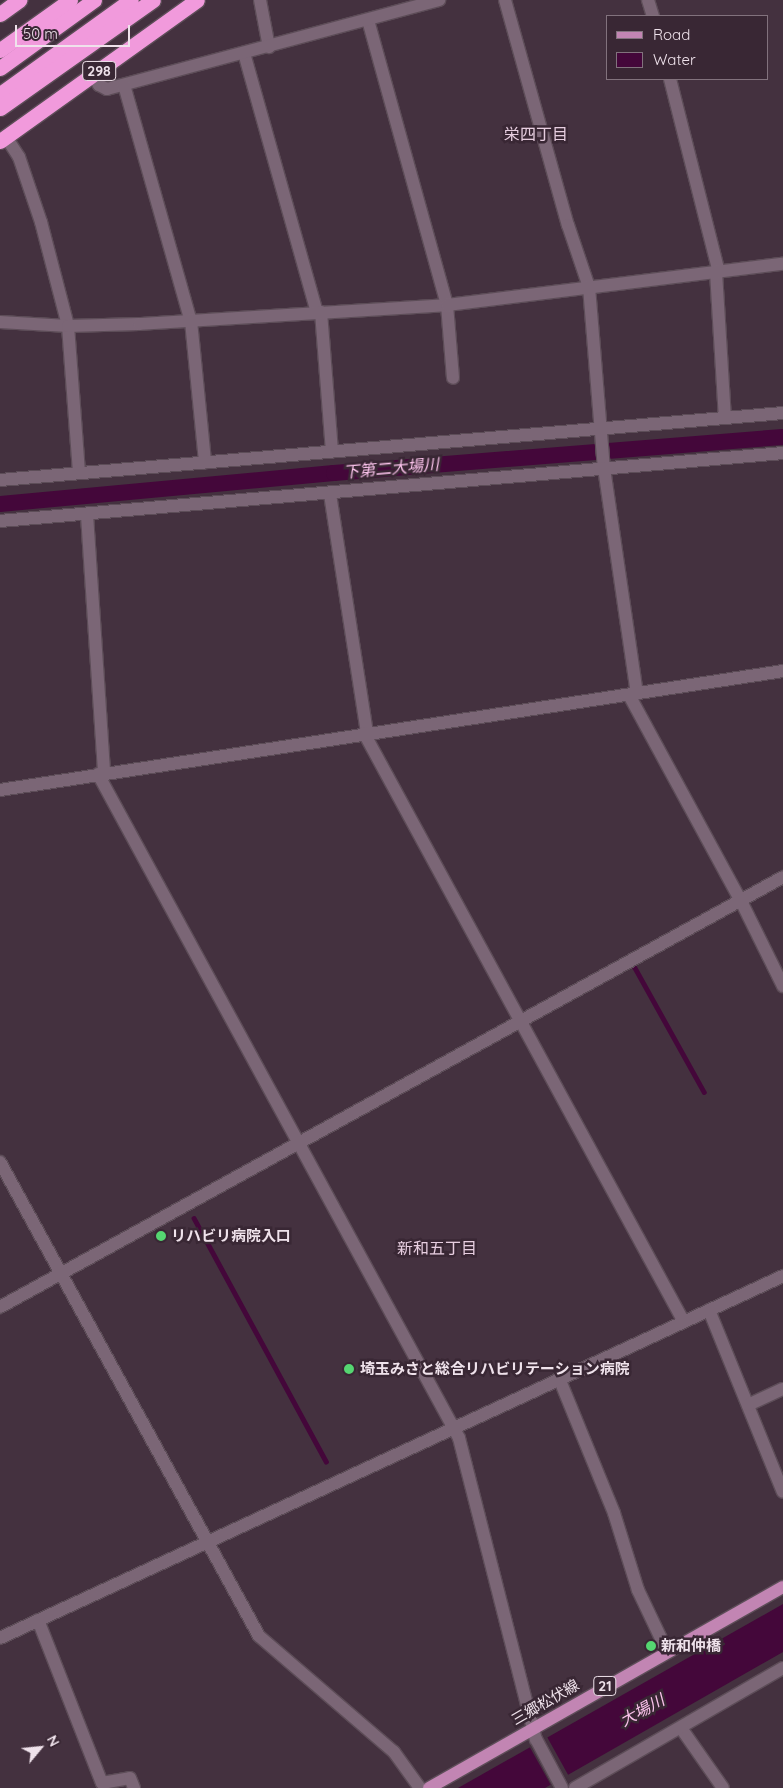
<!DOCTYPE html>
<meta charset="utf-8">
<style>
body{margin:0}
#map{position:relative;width:783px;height:1788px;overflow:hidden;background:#44313f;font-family:Quicksand,"Noto Sans JP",sans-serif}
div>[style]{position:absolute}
.water>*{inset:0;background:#44073a}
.pier>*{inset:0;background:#44313f;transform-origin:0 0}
.stream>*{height:4.5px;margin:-2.25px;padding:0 2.25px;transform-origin:2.25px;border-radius:2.25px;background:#44073a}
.canal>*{height:16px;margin:-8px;padding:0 8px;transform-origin:8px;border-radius:8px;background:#44073a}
.roads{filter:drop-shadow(1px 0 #5d4d58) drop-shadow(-1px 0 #5d4d58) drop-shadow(0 1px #5d4d58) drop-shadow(0 -1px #5d4d58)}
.minor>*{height:12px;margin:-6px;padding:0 6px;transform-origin:6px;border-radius:6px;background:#7b6676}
.major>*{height:12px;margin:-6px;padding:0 6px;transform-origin:6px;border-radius:6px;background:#c285b3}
.highway>*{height:15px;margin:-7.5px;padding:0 7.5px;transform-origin:7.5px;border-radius:7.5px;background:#f19adc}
.dots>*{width:14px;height:14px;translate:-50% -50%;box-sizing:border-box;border:2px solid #392734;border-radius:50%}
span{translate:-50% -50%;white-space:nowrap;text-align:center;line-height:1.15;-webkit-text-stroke:5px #392734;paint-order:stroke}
.shield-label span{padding:1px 4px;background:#392734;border:1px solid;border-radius:4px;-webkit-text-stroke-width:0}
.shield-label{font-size:14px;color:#efe2eb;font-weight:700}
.poi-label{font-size:15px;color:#efe2eb;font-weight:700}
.left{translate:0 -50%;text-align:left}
.street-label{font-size:15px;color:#efe2eb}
.neighbourhood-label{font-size:16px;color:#e7cee0}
.water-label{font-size:16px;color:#fac2eb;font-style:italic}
.legend{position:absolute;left:606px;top:15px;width:162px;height:65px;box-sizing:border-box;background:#392734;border:1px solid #82727d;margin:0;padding:6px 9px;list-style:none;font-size:15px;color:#efe2eb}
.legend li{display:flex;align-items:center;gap:10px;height:25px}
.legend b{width:25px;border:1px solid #82727d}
.north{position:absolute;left:15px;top:1723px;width:50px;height:50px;-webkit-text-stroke:4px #392734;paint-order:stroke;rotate:62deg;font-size:14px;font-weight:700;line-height:20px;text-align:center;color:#efe2eb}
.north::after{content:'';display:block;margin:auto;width:18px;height:22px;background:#efe2eb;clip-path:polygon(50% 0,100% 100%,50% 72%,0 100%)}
.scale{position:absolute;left:15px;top:25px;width:115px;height:22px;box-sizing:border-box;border:2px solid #efe2eb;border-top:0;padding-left:6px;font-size:15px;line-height:18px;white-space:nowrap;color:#efe2eb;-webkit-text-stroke:4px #392734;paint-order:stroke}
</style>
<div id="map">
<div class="water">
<i style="clip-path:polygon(783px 1604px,783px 1652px,545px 1788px,458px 1788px)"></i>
</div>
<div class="pier">
<i style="left:546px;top:1735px;width:48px;height:20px;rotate:61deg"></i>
</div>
<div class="stream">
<i style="left:634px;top:966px;width:144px;rotate:60.9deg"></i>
<i style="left:194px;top:1218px;width:277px;rotate:61.5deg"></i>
</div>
<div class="canal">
<i style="left:0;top:504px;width:335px;rotate:-5.3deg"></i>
<i style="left:334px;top:473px;width:450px;rotate:-4.6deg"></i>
</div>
<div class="roads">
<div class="minor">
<i style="left:260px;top:0;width:48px;rotate:79.2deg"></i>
<i style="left:505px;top:0;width:234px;rotate:74.4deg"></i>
<i style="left:568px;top:225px;width:65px;rotate:71.3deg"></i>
<i style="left:589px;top:287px;width:182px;rotate:85.3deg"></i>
<i style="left:604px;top:468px;width:228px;rotate:81.7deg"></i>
<i style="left:648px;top:0;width:17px;rotate:73deg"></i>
<i style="left:368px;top:20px;width:296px;rotate:74.5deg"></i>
<i style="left:447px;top:305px;width:73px;rotate:85.3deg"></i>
<i style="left:244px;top:53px;width:270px;rotate:74.3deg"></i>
<i style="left:93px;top:75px;width:12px;rotate:59deg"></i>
<i style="left:99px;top:85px;width:9px;rotate:27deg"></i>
<i style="left:107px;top:89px;width:344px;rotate:-15deg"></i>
<i style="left:670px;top:79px;width:199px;rotate:75.8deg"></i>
<i style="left:124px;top:85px;width:245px;rotate:74.2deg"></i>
<i style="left:191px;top:321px;width:142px;rotate:84.3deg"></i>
<i style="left:6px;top:137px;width:24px;rotate:57deg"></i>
<i style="left:19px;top:157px;width:69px;rotate:71.3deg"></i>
<i style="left:41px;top:222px;width:107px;rotate:75.4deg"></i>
<i style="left:68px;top:326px;width:147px;rotate:85.7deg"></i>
<i style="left:716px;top:272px;width:146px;rotate:86.5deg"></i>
<i style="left:321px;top:312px;width:140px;rotate:85.5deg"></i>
<i style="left:0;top:322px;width:68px;rotate:3.4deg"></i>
<i style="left:68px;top:326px;width:71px;rotate:-1.6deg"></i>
<i style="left:139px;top:324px;width:309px;rotate:-3.5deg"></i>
<i style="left:447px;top:305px;width:338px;rotate:-7deg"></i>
<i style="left:0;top:480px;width:786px;rotate:-4.89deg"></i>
<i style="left:330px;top:494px;width:242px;rotate:81.2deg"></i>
<i style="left:87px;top:515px;width:259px;rotate:86.2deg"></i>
<i style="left:0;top:521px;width:786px;rotate:-4.96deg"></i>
<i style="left:629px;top:695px;width:234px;rotate:61.5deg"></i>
<i style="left:741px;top:901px;width:95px;rotate:63.7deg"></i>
<i style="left:364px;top:733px;width:670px;rotate:61.49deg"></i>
<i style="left:98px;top:774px;width:756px;rotate:61.47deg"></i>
<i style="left:459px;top:1438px;width:311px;rotate:75.7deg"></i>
<i style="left:536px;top:1739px;width:55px;rotate:62deg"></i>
<i style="left:0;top:790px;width:792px;rotate:-8.64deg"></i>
<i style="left:0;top:1162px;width:540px;rotate:61.35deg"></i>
<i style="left:259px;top:1636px;width:178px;rotate:40.7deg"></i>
<i style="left:394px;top:1752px;width:44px;rotate:54.2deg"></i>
<i style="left:0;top:1307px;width:893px;rotate:-28.77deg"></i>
<i style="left:709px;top:1310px;width:196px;rotate:67.9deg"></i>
<i style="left:559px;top:1378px;width:146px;rotate:67.8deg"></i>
<i style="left:614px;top:1513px;width:81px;rotate:72.7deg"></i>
<i style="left:638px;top:1590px;width:68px;rotate:64.6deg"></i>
<i style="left:748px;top:1405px;width:38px;rotate:-25deg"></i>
<i style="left:38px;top:1620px;width:175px;rotate:68.6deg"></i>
<i style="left:102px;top:1783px;width:28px;rotate:-10deg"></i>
<i style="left:130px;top:1778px;width:11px;rotate:68deg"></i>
<i style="left:0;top:1638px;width:863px;rotate:-24.81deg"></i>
<i style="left:681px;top:1728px;width:73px;rotate:55deg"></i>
<i style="left:575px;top:1788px;width:240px;rotate:-30deg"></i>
</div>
<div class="major">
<i style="left:429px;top:1788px;width:407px;rotate:-29.6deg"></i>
</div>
<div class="highway">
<i style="left:0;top:14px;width:24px;rotate:-36deg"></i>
<i style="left:0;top:50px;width:86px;rotate:-35.5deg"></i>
<i style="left:0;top:68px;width:116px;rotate:-35.9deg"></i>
<i style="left:0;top:94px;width:161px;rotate:-35.7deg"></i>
<i style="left:0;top:108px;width:187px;rotate:-35.2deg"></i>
<i style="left:0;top:141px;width:242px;rotate:-35.6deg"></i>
</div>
</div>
<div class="dots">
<i style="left:161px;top:1236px;background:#55d671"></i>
<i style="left:349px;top:1369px;background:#55d671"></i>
<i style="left:651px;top:1646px;background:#55d671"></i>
</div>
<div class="shield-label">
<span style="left:99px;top:71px">298</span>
<span style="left:605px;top:1686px">21</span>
</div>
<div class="poi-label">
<span class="left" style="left:171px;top:1236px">リハビリ病院入口</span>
<span class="left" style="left:360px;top:1369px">埼玉みさと総合リハビリテーション病院</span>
<span class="left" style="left:661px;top:1646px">新和仲橋</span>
</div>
<div class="street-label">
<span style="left:545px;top:1702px;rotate:-30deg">三郷松伏線</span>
</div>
<div class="neighbourhood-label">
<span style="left:536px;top:134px">栄四丁目</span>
<span style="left:437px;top:1248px">新和五丁目</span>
</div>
<div class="water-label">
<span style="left:391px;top:468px;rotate:-5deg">下第二大場川</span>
<span style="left:642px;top:1710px;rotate:-29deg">大場川</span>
</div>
<ul class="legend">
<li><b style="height:6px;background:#c285b3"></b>Road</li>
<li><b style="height:14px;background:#44073a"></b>Water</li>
</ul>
<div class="north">N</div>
<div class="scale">50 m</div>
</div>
